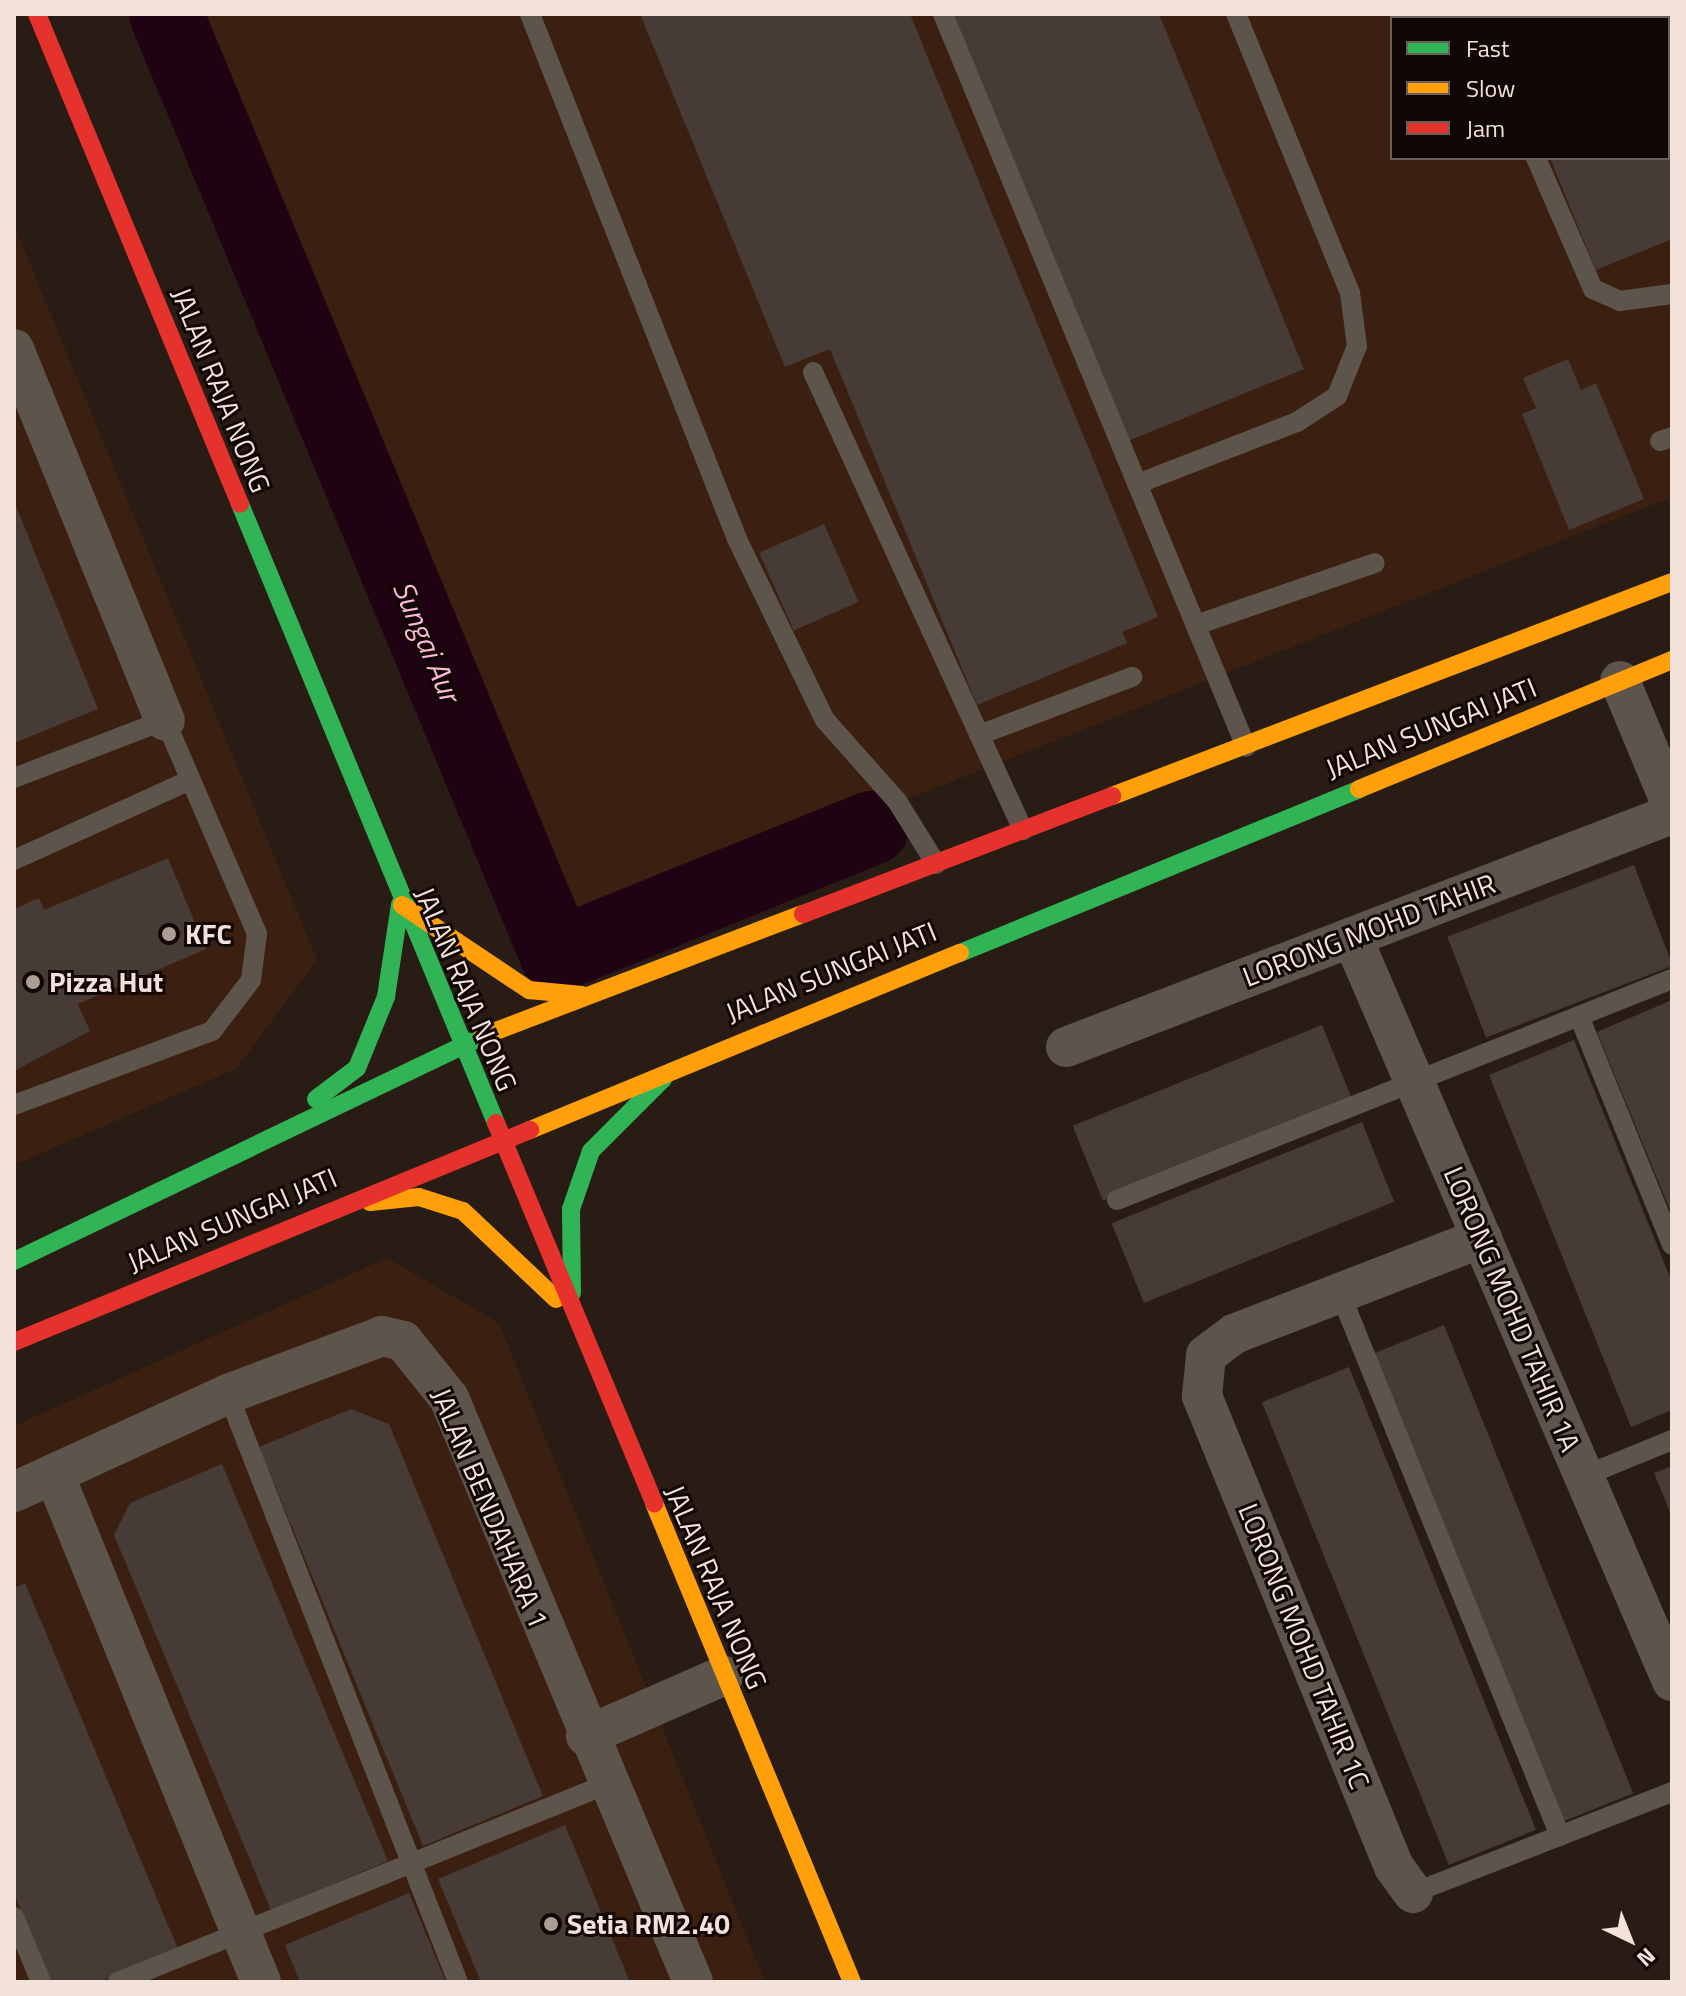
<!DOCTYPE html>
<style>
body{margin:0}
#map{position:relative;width:1686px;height:1996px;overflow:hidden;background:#291c15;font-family:"Titillium Web",sans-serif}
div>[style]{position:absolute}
.built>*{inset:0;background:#3b1f11}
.river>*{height:74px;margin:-37px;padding:0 37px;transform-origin:37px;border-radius:37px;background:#1f0313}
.building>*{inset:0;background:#473b38;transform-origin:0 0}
.lane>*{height:20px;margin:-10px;padding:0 10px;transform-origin:10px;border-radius:10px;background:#5d544b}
.street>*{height:40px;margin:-20px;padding:0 20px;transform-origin:20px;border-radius:20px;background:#5d544b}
.fast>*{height:18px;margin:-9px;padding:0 9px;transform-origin:9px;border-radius:9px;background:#30b455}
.slow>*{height:18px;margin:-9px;padding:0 9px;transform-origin:9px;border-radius:9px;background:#ff9f0a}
.jam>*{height:18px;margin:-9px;padding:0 9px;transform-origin:9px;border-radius:9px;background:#e5322d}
.dots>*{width:22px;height:22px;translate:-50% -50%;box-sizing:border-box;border:4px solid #110704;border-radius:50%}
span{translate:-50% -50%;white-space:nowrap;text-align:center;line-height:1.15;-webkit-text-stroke:6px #110704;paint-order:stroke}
.street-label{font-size:28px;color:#f3e2da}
.poi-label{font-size:28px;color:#f3e2da;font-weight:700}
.left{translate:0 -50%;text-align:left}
.water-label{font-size:30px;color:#fdb6dc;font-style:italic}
.frame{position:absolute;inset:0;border:16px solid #f3e2da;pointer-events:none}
.legend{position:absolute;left:1390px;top:16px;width:280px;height:144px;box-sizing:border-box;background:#110704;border:2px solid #6b5f5a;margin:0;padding:10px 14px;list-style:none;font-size:24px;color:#f3e2da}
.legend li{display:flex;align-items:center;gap:16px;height:40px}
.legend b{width:40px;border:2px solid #6b5f5a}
.north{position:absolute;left:1590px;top:1900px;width:80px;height:80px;-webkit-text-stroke:6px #110704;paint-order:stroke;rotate:137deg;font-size:22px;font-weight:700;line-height:32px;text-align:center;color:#f3e2da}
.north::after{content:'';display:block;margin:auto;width:28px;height:36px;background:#f3e2da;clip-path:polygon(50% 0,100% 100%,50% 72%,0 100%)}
</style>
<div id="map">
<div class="built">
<i style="clip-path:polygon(evenodd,189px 14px,1672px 14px,1672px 497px,566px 934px,189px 14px,1392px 18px,1668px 18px,1668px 158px,1392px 158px,1392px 18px)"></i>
<i style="clip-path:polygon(14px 225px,317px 960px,236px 1069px,14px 1165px)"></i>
<i style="clip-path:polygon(387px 1258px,499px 1323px,765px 1982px,14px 1982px,14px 1426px)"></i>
</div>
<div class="river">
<i style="left:166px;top:14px;width:1019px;rotate:67.44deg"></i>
<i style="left:557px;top:955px;width:340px;rotate:-22deg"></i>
</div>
<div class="building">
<i style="clip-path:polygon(640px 14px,910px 14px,1158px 617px,1122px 632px,1127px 643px,977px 705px,830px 349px,785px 367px)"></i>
<i style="clip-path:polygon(951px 14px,1159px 14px,1304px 369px,1126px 442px)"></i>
<i style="left:1492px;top:14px;width:173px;height:4px"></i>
<i style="clip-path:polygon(1668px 22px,1672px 239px,1596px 270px,1550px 158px,1668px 158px)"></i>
<i style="clip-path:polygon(1568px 359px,1581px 390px,1596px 383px,1644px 499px,1569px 530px,1522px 414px,1536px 408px,1523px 378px)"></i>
<i style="clip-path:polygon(14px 501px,98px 709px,14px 743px)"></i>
<i style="left:824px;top:524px;width:85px;height:71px;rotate:66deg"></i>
<i style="clip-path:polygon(168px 858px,206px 949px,78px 1004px,90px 1031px,14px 1071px,14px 909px,39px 898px,44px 910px)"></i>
<i style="left:1634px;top:865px;width:108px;height:200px;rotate:69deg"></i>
<i style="clip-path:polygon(1672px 1000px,1672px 1215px,1597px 1032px)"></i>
<i style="left:1322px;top:1025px;width:81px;height:269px;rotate:68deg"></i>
<i style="clip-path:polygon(1574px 1040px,1672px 1282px,1672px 1410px,1631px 1427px,1489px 1075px)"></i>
<i style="left:1362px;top:1122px;width:86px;height:270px;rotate:68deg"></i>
<i style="left:1444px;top:1325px;width:505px;height:82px;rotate:68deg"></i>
<i style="left:1349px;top:1367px;width:499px;height:94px;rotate:68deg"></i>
<i style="clip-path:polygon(351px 1409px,389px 1424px,543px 1796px,423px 1846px,259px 1447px)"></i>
<i style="clip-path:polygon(222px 1464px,388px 1861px,271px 1910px,114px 1535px,130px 1503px)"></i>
<i style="clip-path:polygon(1672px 1466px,1672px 1517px,1654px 1473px)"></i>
<i style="clip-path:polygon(25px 1583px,178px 1949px,99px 1982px,51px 1982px,14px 1893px,14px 1588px)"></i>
<i style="clip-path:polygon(565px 1825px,630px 1982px,481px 1982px,438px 1879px)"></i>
<i style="clip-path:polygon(409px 1893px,446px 1982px,300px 1982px,285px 1945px)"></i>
</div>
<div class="lane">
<i style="left:530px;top:14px;width:564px;rotate:68.48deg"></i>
<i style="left:737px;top:539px;width:201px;rotate:64.1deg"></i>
<i style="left:825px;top:720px;width:108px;rotate:48.4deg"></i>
<i style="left:897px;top:801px;width:74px;rotate:58.2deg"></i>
<i style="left:943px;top:14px;width:793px;rotate:67.54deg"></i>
<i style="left:1477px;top:14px;width:4px;rotate:63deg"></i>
<i style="left:1536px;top:158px;width:143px;rotate:66.5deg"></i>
<i style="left:1593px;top:289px;width:30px;rotate:24deg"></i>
<i style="left:1620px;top:301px;width:52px;rotate:-7.7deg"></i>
<i style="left:813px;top:372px;width:504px;rotate:65.37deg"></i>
<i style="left:1660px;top:441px;width:13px;rotate:-18deg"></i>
<i style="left:1137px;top:484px;width:172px;rotate:-21.2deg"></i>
<i style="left:1297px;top:422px;width:48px;rotate:-33deg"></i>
<i style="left:1337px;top:396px;width:54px;rotate:-68.2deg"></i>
<i style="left:1357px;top:346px;width:53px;rotate:-97.5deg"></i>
<i style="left:1350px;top:293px;width:301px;rotate:-112.2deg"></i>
<i style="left:1196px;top:625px;width:189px;rotate:-19.1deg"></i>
<i style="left:979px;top:735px;width:164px;rotate:-20.8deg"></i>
<i style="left:14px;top:778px;width:162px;rotate:-21deg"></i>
<i style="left:165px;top:720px;width:233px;rotate:66.7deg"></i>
<i style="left:257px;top:934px;width:46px;rotate:97.4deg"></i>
<i style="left:251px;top:980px;width:64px;rotate:127.4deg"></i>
<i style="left:212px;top:1031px;width:211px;rotate:159.5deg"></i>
<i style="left:14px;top:860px;width:191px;rotate:-24.4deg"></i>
<i style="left:1579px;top:1016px;width:247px;rotate:67.9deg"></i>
<i style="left:1117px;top:1200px;width:597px;rotate:-21.71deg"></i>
<i style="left:1340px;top:1293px;width:586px;rotate:67.94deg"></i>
<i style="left:228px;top:1394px;width:631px;rotate:68.64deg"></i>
<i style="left:1584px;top:1476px;width:95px;rotate:-22.2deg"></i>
<i style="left:1413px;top:1893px;width:278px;rotate:-21.3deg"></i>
<i style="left:14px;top:1917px;width:70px;rotate:67.4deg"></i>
<i style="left:118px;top:1982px;width:528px;rotate:-22.04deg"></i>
</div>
<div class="street">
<i style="left:14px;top:349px;width:401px;rotate:67.9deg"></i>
<i style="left:1620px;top:681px;width:135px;rotate:67.4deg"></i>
<i style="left:1352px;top:937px;width:810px;rotate:66.73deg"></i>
<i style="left:1066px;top:1047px;width:649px;rotate:-21.03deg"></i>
<i style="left:54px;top:1474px;width:549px;rotate:67.83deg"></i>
<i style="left:14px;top:1492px;width:235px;rotate:-24.6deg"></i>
<i style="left:228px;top:1394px;width:165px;rotate:-20.6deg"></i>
<i style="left:382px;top:1336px;width:22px;rotate:13deg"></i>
<i style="left:403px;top:1341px;width:73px;rotate:51.1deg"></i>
<i style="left:449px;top:1398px;width:633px;rotate:67.32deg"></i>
<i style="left:586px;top:1736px;width:150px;rotate:-23.7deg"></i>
<i style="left:1413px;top:1893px;width:32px;rotate:-126deg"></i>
<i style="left:1394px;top:1867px;width:509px;rotate:-112.18deg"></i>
<i style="left:1202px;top:1396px;width:41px;rotate:-84.4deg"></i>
<i style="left:1206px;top:1355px;width:35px;rotate:-37deg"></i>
<i style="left:1234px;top:1334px;width:266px;rotate:-21.2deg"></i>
</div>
<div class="fast">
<i style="left:240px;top:504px;width:670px;rotate:67.53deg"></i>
<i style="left:960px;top:953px;width:431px;rotate:-22.3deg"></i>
<i style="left:316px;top:1099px;width:51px;rotate:-37.1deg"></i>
<i style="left:357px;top:1068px;width:77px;rotate:-67.8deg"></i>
<i style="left:386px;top:997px;width:94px;rotate:-81.4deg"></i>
<i style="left:14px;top:1261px;width:520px;rotate:-25.63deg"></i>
<i style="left:572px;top:1293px;width:84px;rotate:-90.7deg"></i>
<i style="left:571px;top:1209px;width:61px;rotate:-71deg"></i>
<i style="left:591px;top:1151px;width:102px;rotate:-45deg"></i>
</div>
<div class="slow">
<i style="left:1359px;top:789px;width:339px;rotate:-22.4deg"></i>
<i style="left:1112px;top:796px;width:599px;rotate:-20.91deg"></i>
<i style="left:402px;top:905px;width:153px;rotate:33.8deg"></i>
<i style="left:529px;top:990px;width:53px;rotate:5.4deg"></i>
<i style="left:483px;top:1036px;width:342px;rotate:-20.9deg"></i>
<i style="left:530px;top:1130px;width:465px;rotate:-22.4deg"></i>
<i style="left:370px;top:1202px;width:49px;rotate:-5.8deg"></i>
<i style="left:419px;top:1197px;width:46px;rotate:17.7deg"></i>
<i style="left:463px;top:1211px;width:128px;rotate:43.4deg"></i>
<i style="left:654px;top:1503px;width:518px;rotate:67.54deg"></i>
</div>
<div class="jam">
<i style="left:37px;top:14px;width:530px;rotate:67.5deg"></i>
<i style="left:803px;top:914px;width:331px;rotate:-20.9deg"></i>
<i style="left:496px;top:1123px;width:412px;rotate:67.4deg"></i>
<i style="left:14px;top:1342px;width:558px;rotate:-22.34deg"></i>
</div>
<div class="dots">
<i style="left:169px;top:934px;background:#ac9d95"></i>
<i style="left:33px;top:982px;background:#ac9d95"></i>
<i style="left:551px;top:1924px;background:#ac9d95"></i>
</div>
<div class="street-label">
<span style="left:221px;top:390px;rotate:68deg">JALAN RAJA NONG</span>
<span style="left:1431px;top:728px;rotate:-22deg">JALAN SUNGAI JATI</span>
<span style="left:1369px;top:930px;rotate:-21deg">LORONG MOHD TAHIR</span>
<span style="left:831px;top:972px;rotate:-22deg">JALAN SUNGAI JATI</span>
<span style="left:466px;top:989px;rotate:67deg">JALAN RAJA NONG</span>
<span style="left:232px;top:1220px;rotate:-23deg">JALAN SUNGAI JATI</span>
<span style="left:1512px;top:1309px;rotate:67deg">LORONG MOHD TAHIR 1A</span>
<span style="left:490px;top:1508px;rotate:67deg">JALAN BENDAHARA 1</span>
<span style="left:716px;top:1587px;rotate:67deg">JALAN RAJA NONG</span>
<span style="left:1304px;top:1646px;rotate:68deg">LORONG MOHD TAHIR 1C</span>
</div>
<div class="poi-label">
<span class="left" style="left:185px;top:934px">KFC</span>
<span class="left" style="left:49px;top:982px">Pizza Hut</span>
<span class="left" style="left:567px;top:1924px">Setia RM2.40</span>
</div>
<div class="water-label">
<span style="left:427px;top:641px;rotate:67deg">Sungai Aur</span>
</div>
<div class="frame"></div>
<ul class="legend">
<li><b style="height:10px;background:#30b455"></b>Fast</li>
<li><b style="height:10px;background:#ff9f0a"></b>Slow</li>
<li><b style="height:10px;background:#e5322d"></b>Jam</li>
</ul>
<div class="north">N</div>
</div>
